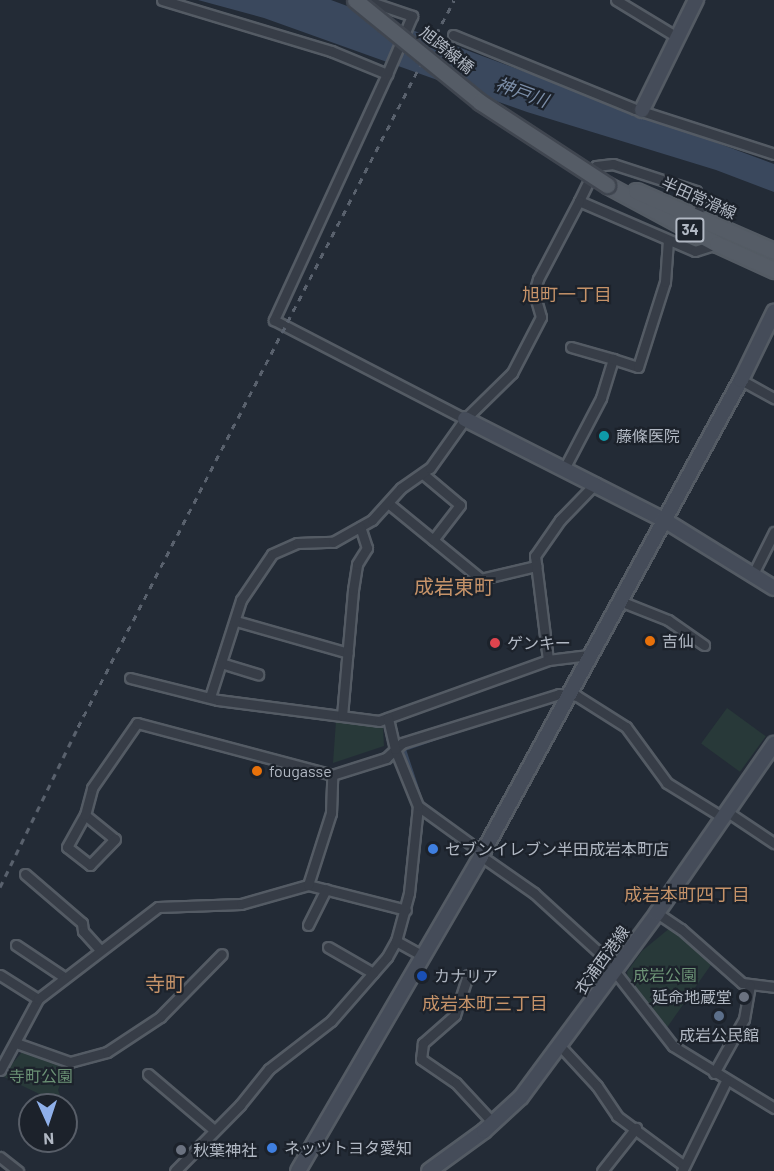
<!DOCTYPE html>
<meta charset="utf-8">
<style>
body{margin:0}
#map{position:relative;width:774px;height:1171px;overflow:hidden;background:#232b36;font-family:Barlow,"Noto Sans JP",sans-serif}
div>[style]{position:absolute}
.green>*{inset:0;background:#283939;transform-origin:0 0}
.water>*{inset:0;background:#3a485d}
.stream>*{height:3px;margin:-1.5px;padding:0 1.5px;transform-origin:1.5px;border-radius:1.5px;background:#3a485d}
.roads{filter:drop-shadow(2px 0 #545b64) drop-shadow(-2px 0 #545b64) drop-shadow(0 2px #545b64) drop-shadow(0 -2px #545b64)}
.street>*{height:9px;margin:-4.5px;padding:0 4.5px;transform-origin:4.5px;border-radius:4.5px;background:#373d47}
.secondary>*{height:14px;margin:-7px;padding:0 7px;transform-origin:7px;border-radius:7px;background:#454c59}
.primary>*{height:15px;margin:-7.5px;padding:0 7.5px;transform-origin:7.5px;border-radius:7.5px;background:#555c66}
.rail>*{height:3px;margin-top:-1.5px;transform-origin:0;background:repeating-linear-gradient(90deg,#59616d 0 6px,transparent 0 12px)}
.bridges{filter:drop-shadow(2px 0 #404650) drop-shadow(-2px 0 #404650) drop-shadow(0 2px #404650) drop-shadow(0 -2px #404650)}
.primary-bridge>*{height:15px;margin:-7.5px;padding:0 7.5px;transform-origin:7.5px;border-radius:7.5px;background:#555c66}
.dots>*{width:16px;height:16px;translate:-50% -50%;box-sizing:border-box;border:3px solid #1c222b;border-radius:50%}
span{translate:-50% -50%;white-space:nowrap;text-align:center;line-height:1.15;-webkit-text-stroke:4.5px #1c222b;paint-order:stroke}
.shield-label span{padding:2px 4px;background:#1c222b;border:2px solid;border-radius:4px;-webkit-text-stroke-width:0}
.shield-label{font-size:15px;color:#b1b8c3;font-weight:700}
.street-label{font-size:16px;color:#b1b8c3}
.poi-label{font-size:16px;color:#b1b8c3}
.left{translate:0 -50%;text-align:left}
.right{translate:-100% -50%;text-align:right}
.park-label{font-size:16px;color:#6b9175}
.water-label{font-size:18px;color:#7c8ea8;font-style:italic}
.neighbourhood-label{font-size:18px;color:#c69369}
.quarter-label{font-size:20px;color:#c69369}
.north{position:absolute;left:18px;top:1093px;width:60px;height:60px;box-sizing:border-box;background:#1c222b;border:2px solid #585e68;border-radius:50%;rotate:177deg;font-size:16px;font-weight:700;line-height:24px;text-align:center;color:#b1b8c3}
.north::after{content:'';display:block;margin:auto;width:21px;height:27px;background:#8fb0ea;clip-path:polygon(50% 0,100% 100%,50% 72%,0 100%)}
</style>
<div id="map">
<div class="green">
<i style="left:727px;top:708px;width:48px;height:44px;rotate:36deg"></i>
<i style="clip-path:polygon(336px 721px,383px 728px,384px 746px,333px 763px)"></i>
<i style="clip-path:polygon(671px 927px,713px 962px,666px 1029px,628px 979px,627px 972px,642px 951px)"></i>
<i style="clip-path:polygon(22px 1052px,67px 1067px,58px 1090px,61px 1098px,56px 1102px,2px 1076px)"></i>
</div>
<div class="water">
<i style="clip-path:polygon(198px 0,331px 0,774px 164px,774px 192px,716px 170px,527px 112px,264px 18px)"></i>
</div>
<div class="stream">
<i style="left:421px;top:800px;width:54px;rotate:-108.4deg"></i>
<i style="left:404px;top:749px;width:73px;rotate:-19.2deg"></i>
</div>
<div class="roads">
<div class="street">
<i style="left:162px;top:0;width:177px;rotate:16.8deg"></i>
<i style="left:331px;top:51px;width:61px;rotate:22.3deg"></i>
<i style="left:387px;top:74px;width:271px;rotate:114.7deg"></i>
<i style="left:274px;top:320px;width:215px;rotate:27.4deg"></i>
<i style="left:365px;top:0;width:50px;rotate:18.8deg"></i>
<i style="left:412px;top:16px;width:63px;rotate:113.3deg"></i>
<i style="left:616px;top:0;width:71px;rotate:31.2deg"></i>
<i style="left:453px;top:35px;width:196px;rotate:22.1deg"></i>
<i style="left:635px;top:109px;width:146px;rotate:17.9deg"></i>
<i style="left:697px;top:217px;width:16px;rotate:-76deg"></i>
<i style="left:701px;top:201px;width:11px;rotate:-117deg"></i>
<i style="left:696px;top:191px;width:87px;rotate:-162deg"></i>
<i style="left:613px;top:164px;width:17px;rotate:173deg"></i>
<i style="left:596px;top:166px;width:39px;rotate:116deg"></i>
<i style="left:579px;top:201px;width:126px;rotate:23.3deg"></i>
<i style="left:695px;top:251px;width:23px;rotate:-18deg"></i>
<i style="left:571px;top:347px;width:44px;rotate:15.9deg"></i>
<i style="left:741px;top:380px;width:38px;rotate:29deg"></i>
<i style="left:565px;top:467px;width:78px;rotate:-62.4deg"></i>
<i style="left:601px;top:398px;width:41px;rotate:-72.9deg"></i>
<i style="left:613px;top:359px;width:26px;rotate:18deg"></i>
<i style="left:638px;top:367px;width:89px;rotate:-72.4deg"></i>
<i style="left:665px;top:282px;width:42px;rotate:-85.9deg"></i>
<i style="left:423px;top:474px;width:48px;rotate:40deg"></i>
<i style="left:460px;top:505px;width:44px;rotate:127.6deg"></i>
<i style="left:388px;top:503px;width:120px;rotate:39.3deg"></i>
<i style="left:481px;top:579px;width:57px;rotate:-13.3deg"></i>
<i style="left:753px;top:574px;width:47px;rotate:-63.4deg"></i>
<i style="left:620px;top:601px;width:52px;rotate:21.6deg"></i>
<i style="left:668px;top:620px;width:44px;rotate:34.8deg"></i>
<i style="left:236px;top:621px;width:116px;rotate:15.9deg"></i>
<i style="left:548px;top:660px;width:105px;rotate:-97.1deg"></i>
<i style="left:535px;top:556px;width:44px;rotate:-55.2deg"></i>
<i style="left:560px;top:520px;width:52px;rotate:-45.8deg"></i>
<i style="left:221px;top:663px;width:39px;rotate:17deg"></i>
<i style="left:130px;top:678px;width:91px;rotate:14deg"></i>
<i style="left:218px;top:700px;width:162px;rotate:7.4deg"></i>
<i style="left:379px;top:721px;width:180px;rotate:-19.8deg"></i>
<i style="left:548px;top:660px;width:41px;rotate:-7deg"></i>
<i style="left:210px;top:697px;width:102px;rotate:-72.3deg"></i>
<i style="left:241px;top:600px;width:55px;rotate:-56deg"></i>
<i style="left:272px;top:554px;width:27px;rotate:-24deg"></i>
<i style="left:297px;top:543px;width:36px;rotate:-2deg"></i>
<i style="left:333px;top:542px;width:45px;rotate:-29.4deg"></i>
<i style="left:372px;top:520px;width:43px;rotate:-47.8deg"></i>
<i style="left:401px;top:488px;width:35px;rotate:-35deg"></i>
<i style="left:430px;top:468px;width:60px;rotate:-54.5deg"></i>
<i style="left:465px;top:419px;width:66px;rotate:-44.4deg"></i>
<i style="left:512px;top:373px;width:63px;rotate:-62.6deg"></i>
<i style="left:541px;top:317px;width:25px;rotate:-106deg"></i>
<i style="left:534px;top:293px;width:15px;rotate:-74deg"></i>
<i style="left:538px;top:279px;width:88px;rotate:-62.3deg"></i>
<i style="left:342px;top:716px;width:126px;rotate:-85deg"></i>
<i style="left:353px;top:590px;width:26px;rotate:-81deg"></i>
<i style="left:357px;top:564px;width:19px;rotate:-58deg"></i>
<i style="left:367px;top:548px;width:22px;rotate:-108deg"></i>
<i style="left:418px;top:806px;width:80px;rotate:35.9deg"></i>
<i style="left:726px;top:811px;width:58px;rotate:33.7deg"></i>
<i style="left:85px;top:815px;width:38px;rotate:39deg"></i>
<i style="left:115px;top:839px;width:36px;rotate:134deg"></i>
<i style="left:90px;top:865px;width:29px;rotate:-142deg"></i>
<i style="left:67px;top:847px;width:37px;rotate:-61deg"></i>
<i style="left:85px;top:815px;width:28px;rotate:-75deg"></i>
<i style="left:92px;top:788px;width:79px;rotate:-55.3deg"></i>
<i style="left:137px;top:723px;width:202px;rotate:14.9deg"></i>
<i style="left:332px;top:775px;width:57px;rotate:-17.5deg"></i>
<i style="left:386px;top:758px;width:22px;rotate:-43deg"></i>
<i style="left:402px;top:743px;width:164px;rotate:-17.3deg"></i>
<i style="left:559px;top:694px;width:18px;rotate:6deg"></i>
<i style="left:577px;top:696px;width:58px;rotate:32.3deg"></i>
<i style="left:626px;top:727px;width:69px;rotate:53.8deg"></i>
<i style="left:667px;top:783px;width:65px;rotate:31.7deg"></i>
<i style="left:481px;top:856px;width:65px;rotate:34.9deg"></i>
<i style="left:534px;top:893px;width:92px;rotate:42.4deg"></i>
<i style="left:602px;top:955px;width:115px;rotate:52deg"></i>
<i style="left:673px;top:1046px;width:119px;rotate:31.5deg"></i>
<i style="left:25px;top:874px;width:75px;rotate:40.7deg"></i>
<i style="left:82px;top:923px;width:8px;rotate:83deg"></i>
<i style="left:83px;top:931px;width:25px;rotate:48deg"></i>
<i style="left:308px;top:885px;width:101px;rotate:14.3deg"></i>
<i style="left:657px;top:913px;width:29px;rotate:34deg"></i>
<i style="left:681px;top:929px;width:81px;rotate:41.5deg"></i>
<i style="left:742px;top:983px;width:32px;rotate:7deg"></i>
<i style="left:308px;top:925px;width:40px;rotate:-63.4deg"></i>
<i style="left:396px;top:941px;width:31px;rotate:29deg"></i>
<i style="left:16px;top:945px;width:58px;rotate:33.7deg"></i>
<i style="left:328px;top:947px;width:52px;rotate:30deg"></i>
<i style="left:0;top:975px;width:45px;rotate:32.3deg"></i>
<i style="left:468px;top:975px;width:42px;rotate:108deg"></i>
<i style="left:455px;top:1015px;width:43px;rotate:138.8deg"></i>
<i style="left:423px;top:1043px;width:16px;rotate:97deg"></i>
<i style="left:421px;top:1059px;width:42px;rotate:34.4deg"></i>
<i style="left:456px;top:1083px;width:54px;rotate:47.2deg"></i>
<i style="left:16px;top:1043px;width:57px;rotate:19.4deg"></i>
<i style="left:70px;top:1062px;width:38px;rotate:-15deg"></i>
<i style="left:107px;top:1052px;width:64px;rotate:-33.4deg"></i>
<i style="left:160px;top:1017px;width:88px;rotate:-45.5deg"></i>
<i style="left:560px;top:1046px;width:54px;rotate:47.2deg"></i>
<i style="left:597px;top:1086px;width:36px;rotate:56deg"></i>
<i style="left:617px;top:1116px;width:82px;rotate:36.6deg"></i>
<i style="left:0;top:1070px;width:81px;rotate:-61.8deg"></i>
<i style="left:38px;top:999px;width:151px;rotate:-37.5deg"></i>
<i style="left:158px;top:907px;width:83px;rotate:-2.1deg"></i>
<i style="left:241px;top:904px;width:70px;rotate:-15.8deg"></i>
<i style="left:308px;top:885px;width:76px;rotate:-72.3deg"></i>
<i style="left:331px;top:813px;width:38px;rotate:-88deg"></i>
<i style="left:714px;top:1073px;width:62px;rotate:-60.9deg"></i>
<i style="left:744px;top:1019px;width:34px;rotate:-80deg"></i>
<i style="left:148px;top:1074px;width:87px;rotate:40.3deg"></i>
<i style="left:0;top:1157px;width:23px;rotate:38deg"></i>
<i style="left:175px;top:1171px;width:93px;rotate:-45.4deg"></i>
<i style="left:240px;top:1105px;width:46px;rotate:-51.1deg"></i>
<i style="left:269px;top:1069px;width:78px;rotate:-37.7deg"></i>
<i style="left:331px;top:1021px;width:85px;rotate:-48.8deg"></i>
<i style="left:387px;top:957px;width:18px;rotate:-61deg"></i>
<i style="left:396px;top:941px;width:50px;rotate:-74.8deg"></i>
<i style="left:409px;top:893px;width:87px;rotate:-84.1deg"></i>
<i style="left:418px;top:806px;width:61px;rotate:-112deg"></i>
<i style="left:395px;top:749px;width:32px;rotate:-103deg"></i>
<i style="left:602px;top:1171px;width:55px;rotate:-51.7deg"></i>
<i style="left:682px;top:1171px;width:100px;rotate:-63.9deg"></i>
</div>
<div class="secondary">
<i style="left:642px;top:110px;width:123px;rotate:-63.9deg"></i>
<i style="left:465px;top:419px;width:223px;rotate:26.9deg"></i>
<i style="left:664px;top:520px;width:129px;rotate:31.7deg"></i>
<i style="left:298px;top:1171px;width:364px;rotate:-59.8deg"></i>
<i style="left:481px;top:856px;width:542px;rotate:-61.36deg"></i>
<i style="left:741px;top:380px;width:76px;rotate:-64.1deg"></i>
<i style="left:429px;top:1171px;width:68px;rotate:-36deg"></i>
<i style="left:484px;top:1131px;width:50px;rotate:-42.6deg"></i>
<i style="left:521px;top:1097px;width:229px;rotate:-53.5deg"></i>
<i style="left:657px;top:913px;width:206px;rotate:-55.3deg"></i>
</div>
<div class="primary">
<i style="left:607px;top:185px;width:125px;rotate:28.2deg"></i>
<i style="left:717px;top:244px;width:63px;rotate:24.5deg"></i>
<i style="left:636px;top:191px;width:150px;rotate:23.5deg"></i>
</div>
</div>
<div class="rail">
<i style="left:0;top:887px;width:178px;rotate:-64deg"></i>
<i style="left:78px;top:727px;width:818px;rotate:-62.65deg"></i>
</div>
<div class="bridges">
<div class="primary-bridge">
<i style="left:355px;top:0;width:161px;rotate:39.2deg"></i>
<i style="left:480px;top:102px;width:152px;rotate:33.2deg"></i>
</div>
</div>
<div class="dots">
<i style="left:604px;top:436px;background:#0f9aa8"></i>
<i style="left:650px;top:641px;background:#e8710a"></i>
<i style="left:495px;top:643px;background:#e0444e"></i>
<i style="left:257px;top:771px;background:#e8710a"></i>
<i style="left:433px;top:849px;background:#3f7fe0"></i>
<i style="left:422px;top:976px;background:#1a4fb4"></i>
<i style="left:744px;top:997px;background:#6b7280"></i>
<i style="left:719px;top:1016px;background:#5c6f8a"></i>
<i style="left:272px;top:1148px;background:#3f7fe0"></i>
<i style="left:181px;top:1150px;background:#6b7280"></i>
</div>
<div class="shield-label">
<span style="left:690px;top:230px">34</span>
</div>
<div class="street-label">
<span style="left:447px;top:50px;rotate:39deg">旭跨線橋</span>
<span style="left:699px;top:198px;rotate:24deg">半田常滑線</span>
<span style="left:602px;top:960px;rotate:-54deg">衣浦西港線</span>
</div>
<div class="poi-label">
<span class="left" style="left:616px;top:436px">藤條医院</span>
<span class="left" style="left:662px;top:641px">吉仙</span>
<span class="left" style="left:507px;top:643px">ゲンキー</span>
<span class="left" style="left:269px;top:771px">fougasse</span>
<span class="left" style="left:445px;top:849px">セブンイレブン半田成岩本町店</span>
<span class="left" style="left:434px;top:976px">カナリア</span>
<span class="right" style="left:732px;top:997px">延命地蔵堂</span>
<span style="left:719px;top:1035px">成岩公民館</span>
<span class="left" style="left:284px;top:1148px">ネッツトヨタ愛知</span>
<span class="left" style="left:193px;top:1150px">秋葉神社</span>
</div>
<div class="park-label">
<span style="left:665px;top:975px">成岩公園</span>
<span style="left:41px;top:1076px">寺町公園</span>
</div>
<div class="water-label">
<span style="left:522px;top:92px;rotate:20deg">神戸川</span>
</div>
<div class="neighbourhood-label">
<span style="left:567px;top:294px">旭町一丁目</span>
<span style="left:687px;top:894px">成岩本町四丁目</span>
<span style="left:485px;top:1003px">成岩本町三丁目</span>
</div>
<div class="quarter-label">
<span style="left:454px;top:586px">成岩東町</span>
<span style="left:165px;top:983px">寺町</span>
</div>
<div class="north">N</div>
</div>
